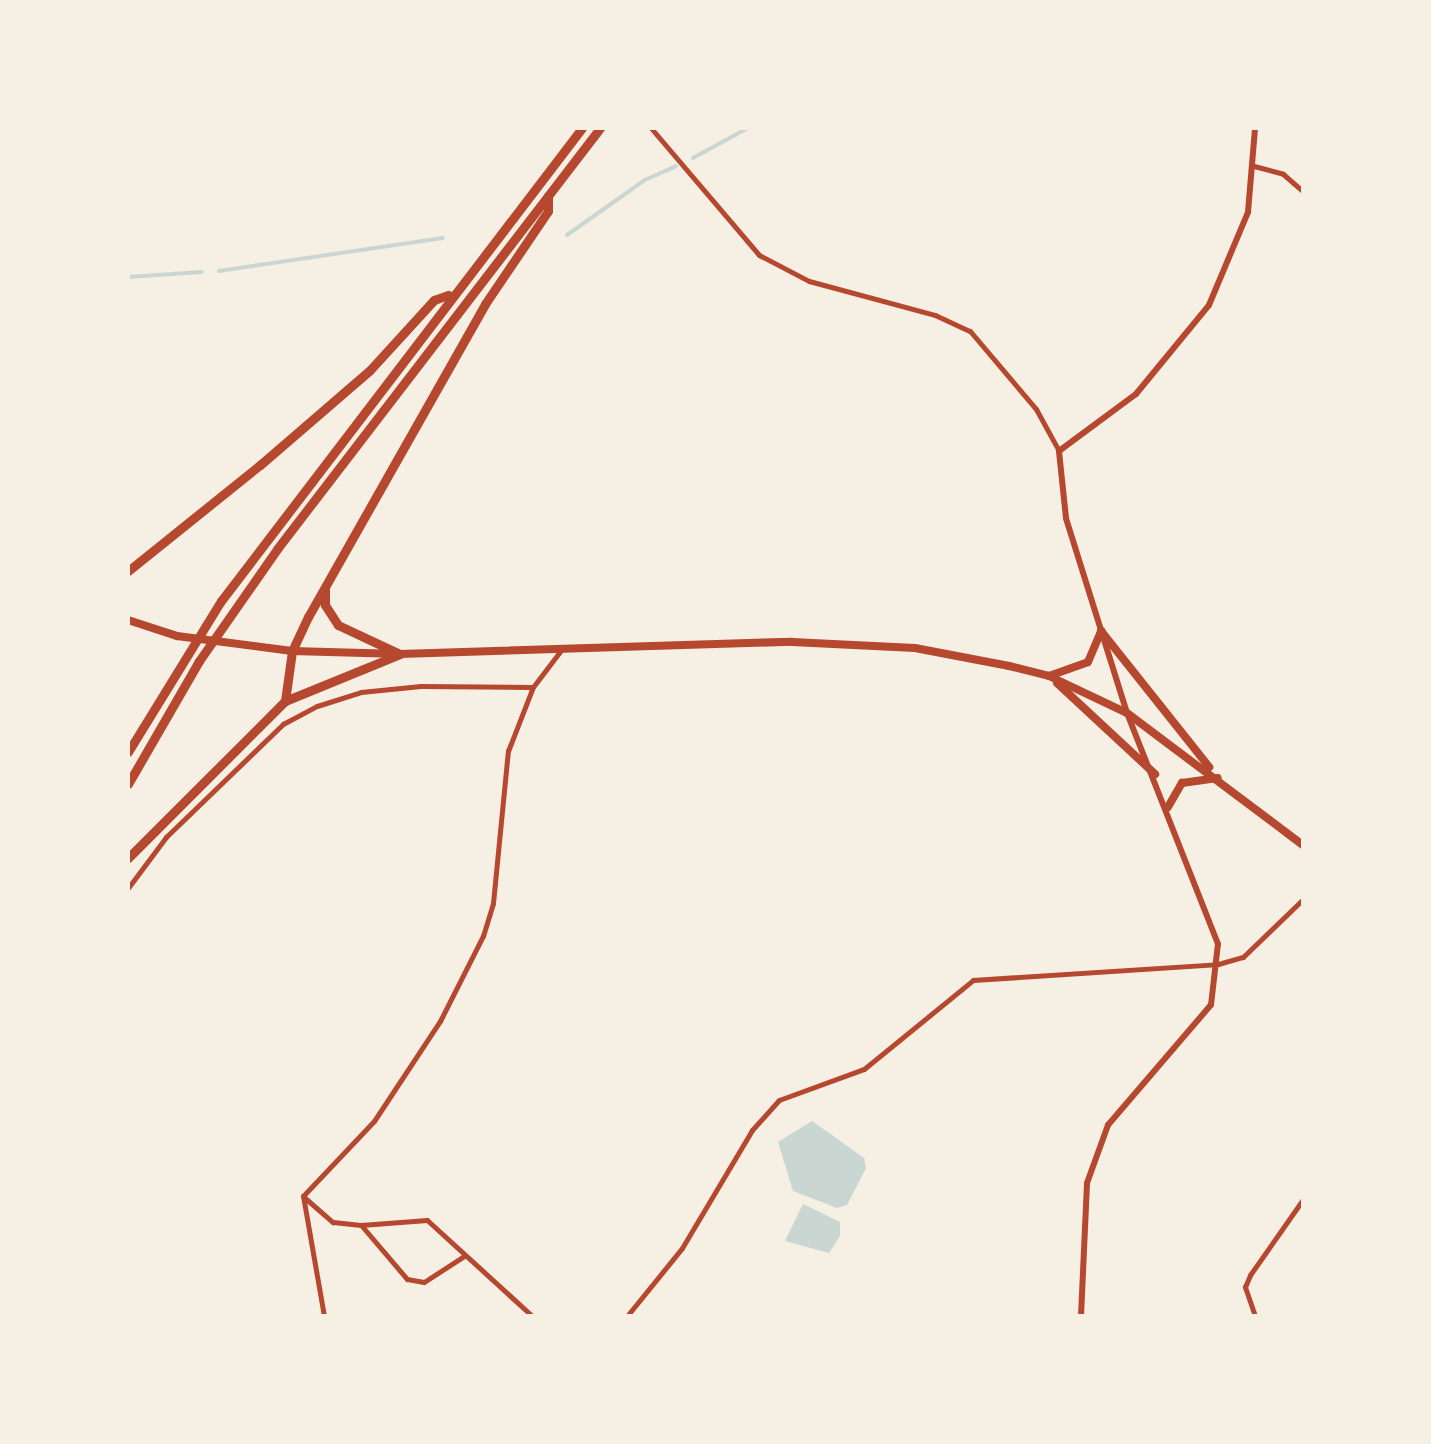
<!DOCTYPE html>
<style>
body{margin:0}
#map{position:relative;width:1431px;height:1444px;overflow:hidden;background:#f6efe4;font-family:Mulish,sans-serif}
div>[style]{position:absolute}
.water>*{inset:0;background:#c9d6d2}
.stream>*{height:4px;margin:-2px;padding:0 2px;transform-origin:2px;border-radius:2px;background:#c9d6d2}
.minor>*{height:5px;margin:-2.5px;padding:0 2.5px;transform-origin:2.5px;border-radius:2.5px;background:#b5482f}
.tertiary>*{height:6px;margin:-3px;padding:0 3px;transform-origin:3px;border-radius:3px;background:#b5482f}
.secondary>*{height:8px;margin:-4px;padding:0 4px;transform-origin:4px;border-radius:4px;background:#b5482f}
.trunk>*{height:9px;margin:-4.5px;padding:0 4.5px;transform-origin:4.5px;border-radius:4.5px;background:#b5482f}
span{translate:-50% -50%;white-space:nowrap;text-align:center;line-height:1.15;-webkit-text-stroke:8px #f6efe4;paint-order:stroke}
.frame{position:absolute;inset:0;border:130px solid #f6efe4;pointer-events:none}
</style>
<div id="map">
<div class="water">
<i style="clip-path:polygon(812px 1121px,864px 1158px,866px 1168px,847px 1205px,837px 1208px,793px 1191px,778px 1142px)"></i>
<i style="clip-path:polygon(803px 1204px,840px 1222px,840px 1236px,829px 1253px,785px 1241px)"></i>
</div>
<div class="stream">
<i style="left:693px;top:158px;width:63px;rotate:-28.6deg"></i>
<i style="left:567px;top:235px;width:95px;rotate:-35.2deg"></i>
<i style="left:645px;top:180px;width:34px;rotate:-24deg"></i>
<i style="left:219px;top:271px;width:226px;rotate:-8.4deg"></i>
<i style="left:128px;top:277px;width:74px;rotate:-3.9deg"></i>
</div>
<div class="minor">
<i style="left:651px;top:128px;width:167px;rotate:49.6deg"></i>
<i style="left:759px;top:255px;width:56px;rotate:27.5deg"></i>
<i style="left:809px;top:281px;width:131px;rotate:15.1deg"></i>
<i style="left:935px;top:315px;width:38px;rotate:25deg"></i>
<i style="left:970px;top:331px;width:102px;rotate:49.8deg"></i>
<i style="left:1036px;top:409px;width:48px;rotate:61.3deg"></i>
<i style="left:1254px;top:166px;width:30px;rotate:15deg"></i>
<i style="left:1283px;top:174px;width:28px;rotate:41deg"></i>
<i style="left:128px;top:888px;width:64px;rotate:-53.3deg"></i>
<i style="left:166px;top:837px;width:163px;rotate:-44deg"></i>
<i style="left:283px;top:724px;width:38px;rotate:-28deg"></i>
<i style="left:317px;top:706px;width:46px;rotate:-17.7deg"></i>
<i style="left:361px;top:692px;width:60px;rotate:-5.7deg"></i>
<i style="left:421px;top:686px;width:110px;rotate:0.5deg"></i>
<i style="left:305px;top:1198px;width:37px;rotate:41deg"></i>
<i style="left:333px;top:1222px;width:28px;rotate:6deg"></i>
<i style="left:361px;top:1225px;width:71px;rotate:49.6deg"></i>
<i style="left:407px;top:1279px;width:17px;rotate:10deg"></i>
<i style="left:424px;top:1282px;width:48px;rotate:-33deg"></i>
<i style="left:361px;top:1225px;width:66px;rotate:-4.3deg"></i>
<i style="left:427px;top:1220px;width:142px;rotate:42.4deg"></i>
<i style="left:324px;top:1316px;width:122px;rotate:-99.9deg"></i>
<i style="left:303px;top:1196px;width:103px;rotate:-46.6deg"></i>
<i style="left:374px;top:1121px;width:120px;rotate:-56.6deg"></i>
<i style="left:440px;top:1021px;width:95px;rotate:-63.2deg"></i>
<i style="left:483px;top:936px;width:34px;rotate:-73deg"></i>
<i style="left:493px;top:903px;width:153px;rotate:-84.4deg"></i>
<i style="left:508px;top:751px;width:69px;rotate:-68.7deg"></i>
<i style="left:533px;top:687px;width:48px;rotate:-52.7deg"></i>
<i style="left:627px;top:1316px;width:87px;rotate:-51deg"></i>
<i style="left:682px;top:1248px;width:137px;rotate:-59.3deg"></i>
<i style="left:752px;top:1130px;width:40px;rotate:-48deg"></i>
<i style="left:779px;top:1100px;width:90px;rotate:-20deg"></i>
<i style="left:864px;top:1069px;width:141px;rotate:-39.2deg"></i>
<i style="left:973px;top:980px;width:246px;rotate:-3.7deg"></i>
<i style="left:1218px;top:964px;width:26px;rotate:-16deg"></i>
<i style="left:1243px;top:957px;width:85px;rotate:-44deg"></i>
<i style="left:1255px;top:1316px;width:31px;rotate:-109deg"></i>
<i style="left:1245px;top:1287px;width:13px;rotate:-67deg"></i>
<i style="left:1250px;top:1275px;width:94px;rotate:-55deg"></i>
</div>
<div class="tertiary">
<i style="left:1081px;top:1316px;width:133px;rotate:-87.4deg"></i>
<i style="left:1087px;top:1183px;width:62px;rotate:-70.1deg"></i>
<i style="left:1108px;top:1125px;width:158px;rotate:-49.4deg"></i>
<i style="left:1211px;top:1005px;width:61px;rotate:-83.5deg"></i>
<i style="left:1218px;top:944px;width:248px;rotate:-111.5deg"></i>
<i style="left:1127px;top:713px;width:204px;rotate:-107.4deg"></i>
<i style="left:1066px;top:518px;width:67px;rotate:-96deg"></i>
<i style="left:1059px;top:451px;width:96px;rotate:-36.5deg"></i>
<i style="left:1136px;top:394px;width:115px;rotate:-50.6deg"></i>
<i style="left:1209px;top:305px;width:101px;rotate:-67.2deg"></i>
<i style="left:1248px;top:212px;width:84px;rotate:-85.2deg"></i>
</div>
<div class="secondary">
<i style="left:128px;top:620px;width:52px;rotate:18.1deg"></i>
<i style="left:177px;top:636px;width:116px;rotate:7.4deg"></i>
<i style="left:292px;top:651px;width:108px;rotate:1.6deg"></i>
<i style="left:400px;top:654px;width:392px;rotate:-1.8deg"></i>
<i style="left:792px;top:642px;width:123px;rotate:2.8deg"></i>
<i style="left:915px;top:648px;width:96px;rotate:10.8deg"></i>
<i style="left:1009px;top:666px;width:41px;rotate:14deg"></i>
<i style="left:1049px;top:676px;width:86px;rotate:25.4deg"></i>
<i style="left:1127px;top:713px;width:221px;rotate:36.9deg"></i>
<i style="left:1101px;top:631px;width:174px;rotate:51.5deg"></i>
<i style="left:1049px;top:676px;width:41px;rotate:-19.7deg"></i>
<i style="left:1088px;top:662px;width:34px;rotate:-67deg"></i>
<i style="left:1057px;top:683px;width:134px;rotate:42.9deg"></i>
<i style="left:1168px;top:807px;width:28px;rotate:-60deg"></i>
<i style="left:1182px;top:783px;width:36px;rotate:-8deg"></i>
</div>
<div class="trunk">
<i style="left:128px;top:571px;width:169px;rotate:-38.8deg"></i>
<i style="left:260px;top:465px;width:145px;rotate:-40.8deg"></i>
<i style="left:370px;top:370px;width:95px;rotate:-47.6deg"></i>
<i style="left:434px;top:300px;width:15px;rotate:-20deg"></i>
<i style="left:325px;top:590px;width:15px;rotate:90deg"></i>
<i style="left:325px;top:605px;width:24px;rotate:57deg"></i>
<i style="left:338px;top:625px;width:68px;rotate:25.1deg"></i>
<i style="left:285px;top:701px;width:124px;rotate:-22.2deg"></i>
<i style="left:128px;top:752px;width:177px;rotate:-58.4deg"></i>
<i style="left:221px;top:601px;width:595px;rotate:-52.65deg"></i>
<i style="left:128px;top:784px;width:142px;rotate:-60deg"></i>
<i style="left:199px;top:661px;width:136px;rotate:-55.1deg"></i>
<i style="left:277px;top:549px;width:531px;rotate:-52.5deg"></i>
<i style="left:128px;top:858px;width:222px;rotate:-45deg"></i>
<i style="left:285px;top:701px;width:50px;rotate:-82deg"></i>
<i style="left:292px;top:651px;width:38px;rotate:-65deg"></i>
<i style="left:308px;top:617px;width:360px;rotate:-60.5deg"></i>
<i style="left:485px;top:304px;width:112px;rotate:-55.9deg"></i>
<i style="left:548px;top:211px;width:15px;rotate:-90deg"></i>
</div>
<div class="frame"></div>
</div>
